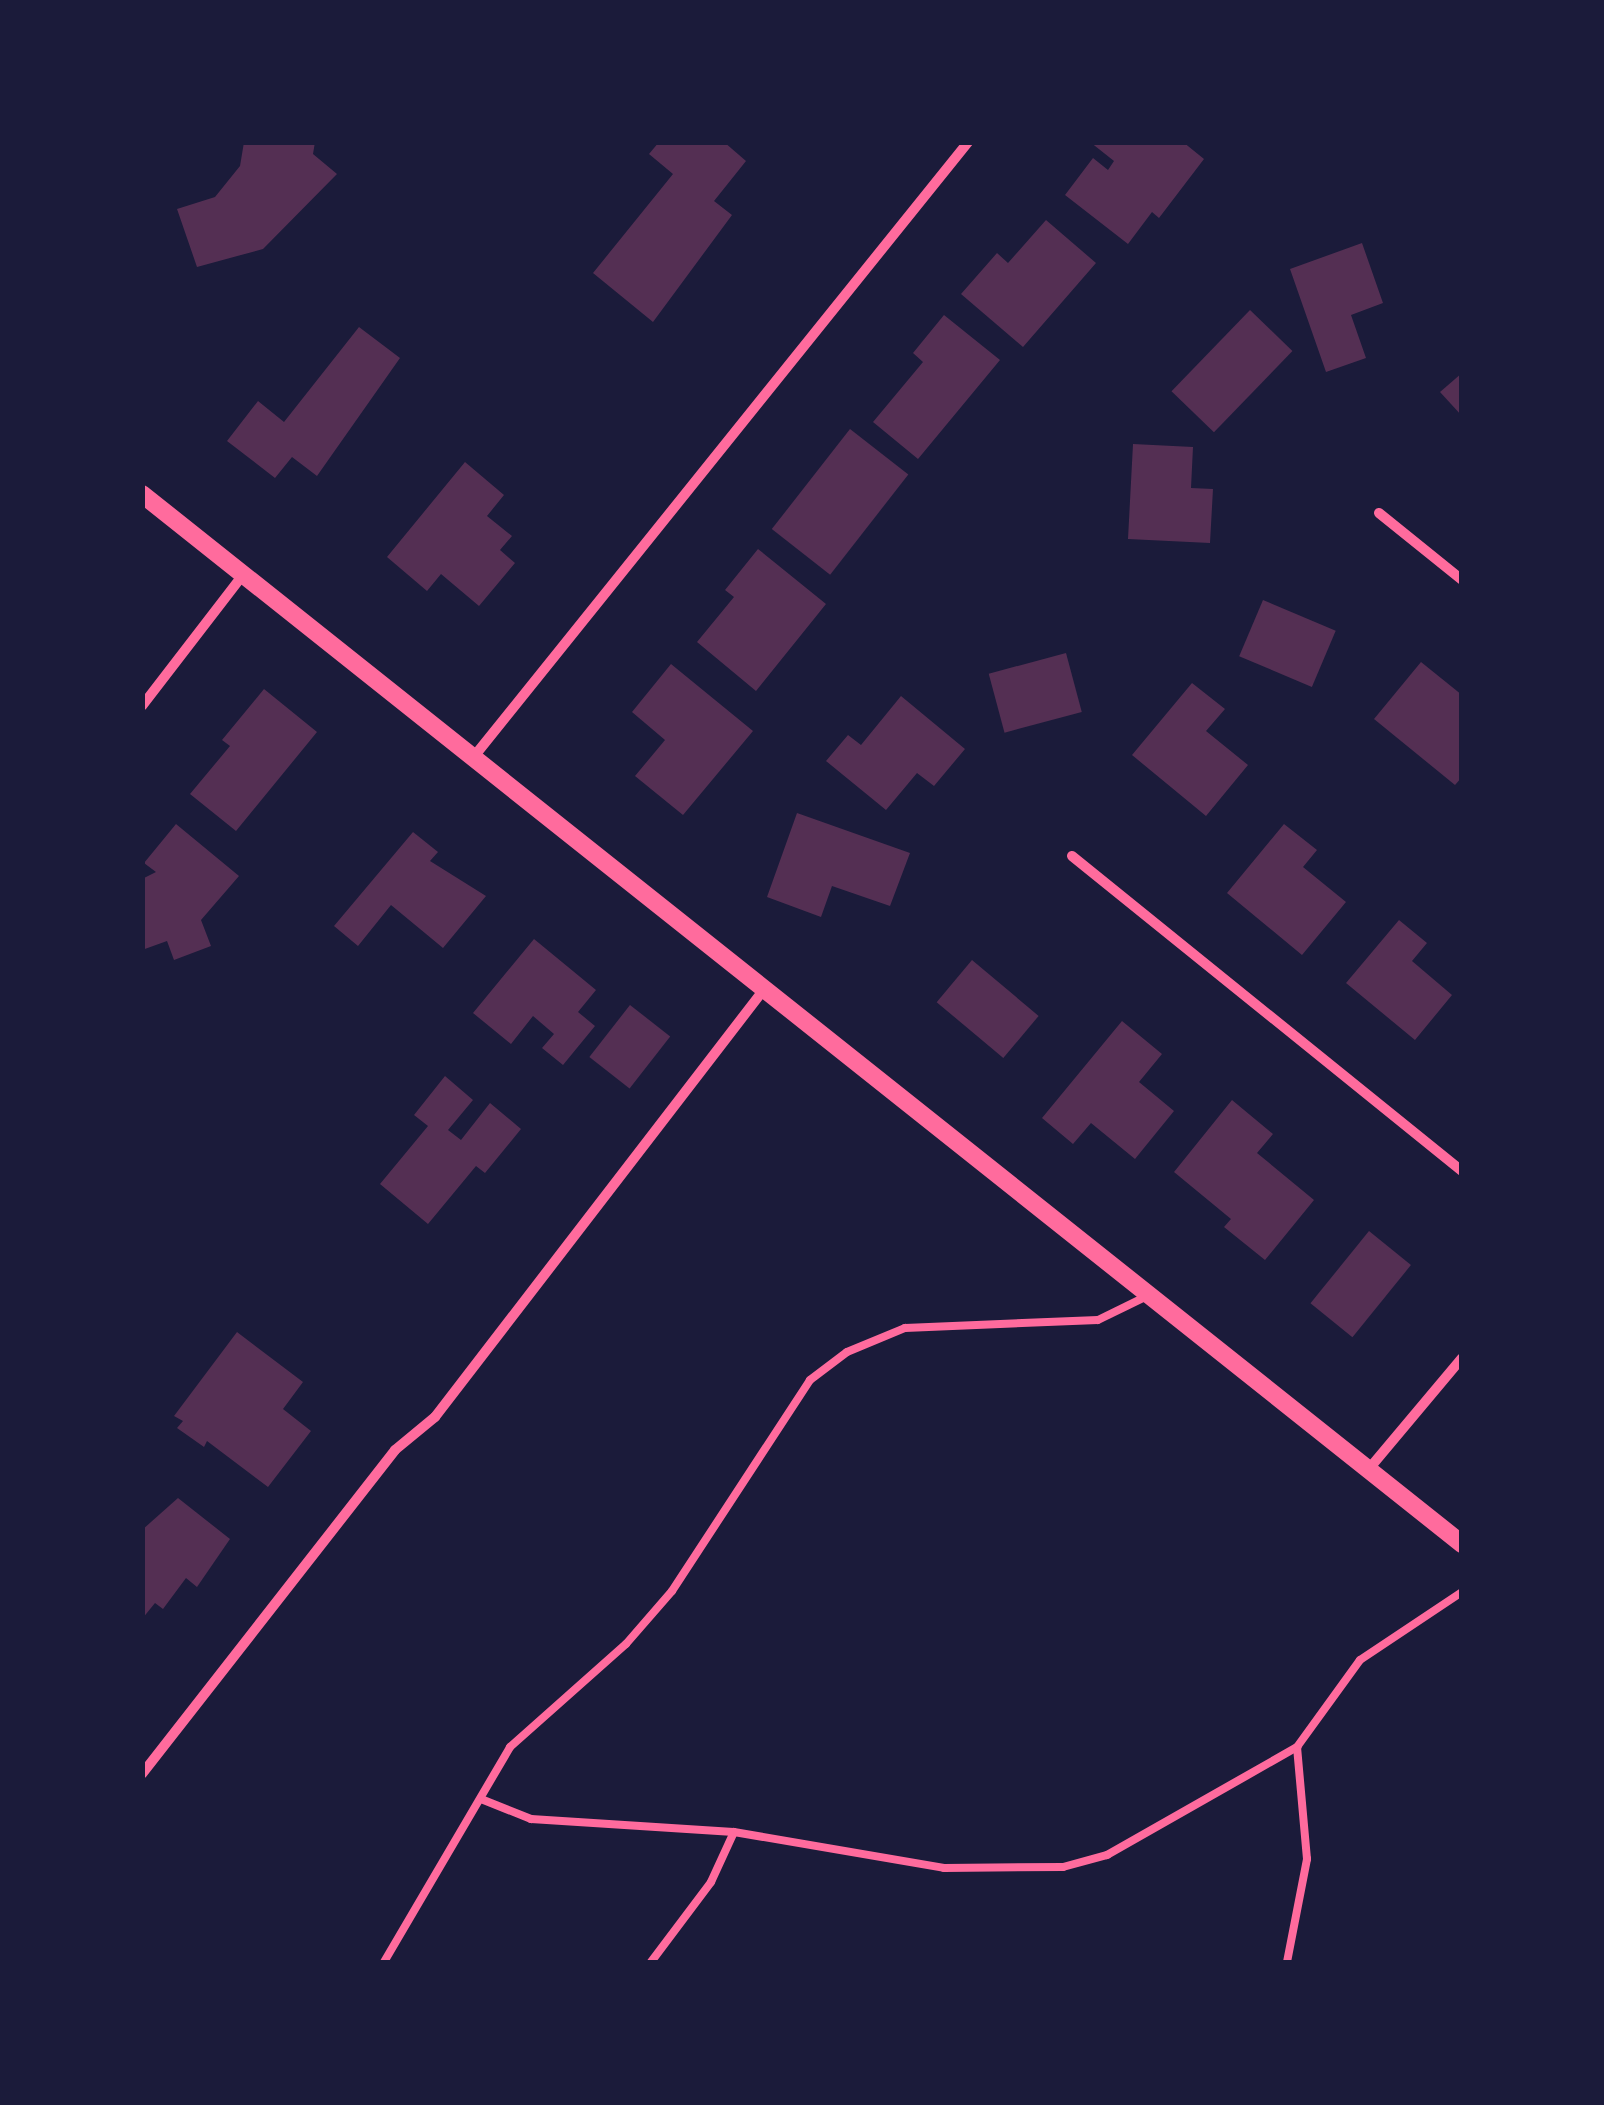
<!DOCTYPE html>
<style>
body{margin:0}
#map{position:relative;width:1604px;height:2105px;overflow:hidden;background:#1b1b3a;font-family:Arial,sans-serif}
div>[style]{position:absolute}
.building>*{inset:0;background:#542f53;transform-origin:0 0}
.service>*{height:8px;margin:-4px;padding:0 4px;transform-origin:4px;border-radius:4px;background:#ff6b9d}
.minor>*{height:10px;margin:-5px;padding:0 5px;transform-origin:5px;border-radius:5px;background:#ff6b9d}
.tertiary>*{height:18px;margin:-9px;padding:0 9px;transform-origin:9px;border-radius:9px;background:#ff6b9d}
span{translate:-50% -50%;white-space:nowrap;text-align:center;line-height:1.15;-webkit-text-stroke:9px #1b1b3a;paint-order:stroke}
.frame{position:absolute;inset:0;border:145px solid #1b1b3a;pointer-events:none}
</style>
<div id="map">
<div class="building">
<i style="clip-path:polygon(244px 142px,315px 142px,313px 154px,337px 174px,263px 249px,197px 267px,177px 209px,215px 197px,240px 166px)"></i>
<i style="clip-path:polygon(659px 142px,724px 142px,746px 161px,714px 201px,732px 215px,653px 322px,593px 273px,673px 174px,649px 154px)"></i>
<i style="clip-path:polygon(1090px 142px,1183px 142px,1204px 159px,1159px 218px,1152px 212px,1128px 244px,1065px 195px,1093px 158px,1108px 170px,1114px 161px)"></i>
<i style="clip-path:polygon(1046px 220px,1096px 263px,1023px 347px,961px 294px,997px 253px,1008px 263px)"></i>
<i style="clip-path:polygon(1362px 243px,1383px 303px,1351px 315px,1366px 358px,1326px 372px,1290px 269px)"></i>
<i style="left:1250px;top:310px;width:59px;height:113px;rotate:44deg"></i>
<i style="clip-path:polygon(944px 315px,1000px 360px,918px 459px,873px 422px,923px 362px,913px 353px)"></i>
<i style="clip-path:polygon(359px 327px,400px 358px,317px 476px,292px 457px,275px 478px,227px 441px,258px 401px,284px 422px)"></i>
<i style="clip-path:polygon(1462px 373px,1462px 416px,1440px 392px)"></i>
<i style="left:850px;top:429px;width:74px;height:127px;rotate:38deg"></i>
<i style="clip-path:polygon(1133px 444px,1193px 447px,1191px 488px,1213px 489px,1210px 543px,1128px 539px)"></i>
<i style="clip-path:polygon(465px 462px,504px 495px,487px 516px,512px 536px,500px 550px,515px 563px,479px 606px,441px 574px,427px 591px,387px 557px)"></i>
<i style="clip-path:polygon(758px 549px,826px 604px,756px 691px,697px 642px,734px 597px,725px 590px)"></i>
<i style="left:1263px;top:600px;width:79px;height:61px;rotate:23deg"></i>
<i style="left:1066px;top:653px;width:61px;height:80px;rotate:75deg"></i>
<i style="clip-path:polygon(1421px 662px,1462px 695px,1462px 777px,1455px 785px,1374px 719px)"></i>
<i style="clip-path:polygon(671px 664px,753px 731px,683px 815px,635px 776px,665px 740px,632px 712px)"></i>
<i style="clip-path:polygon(1192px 683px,1225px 709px,1206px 731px,1248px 765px,1206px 816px,1132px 755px)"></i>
<i style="clip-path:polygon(264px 689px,317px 732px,236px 831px,190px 794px,230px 746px,222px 740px)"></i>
<i style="clip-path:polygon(901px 696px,965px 749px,934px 786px,917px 773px,886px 810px,826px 761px,848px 735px,861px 745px)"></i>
<i style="clip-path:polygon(797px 813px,910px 853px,890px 906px,832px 886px,821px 917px,767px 897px)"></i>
<i style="clip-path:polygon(176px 824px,239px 876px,201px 920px,211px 946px,174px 960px,167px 941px,142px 950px,142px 879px,156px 872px,144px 863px)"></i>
<i style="clip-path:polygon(1284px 824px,1317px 850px,1303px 867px,1346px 902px,1302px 955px,1227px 893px)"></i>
<i style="clip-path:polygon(413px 832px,438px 852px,430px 861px,486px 896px,443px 948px,391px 905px,358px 946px,334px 926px)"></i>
<i style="clip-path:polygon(1399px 920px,1427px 943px,1412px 961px,1452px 995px,1415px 1040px,1346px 983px)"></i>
<i style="clip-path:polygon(534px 939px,596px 990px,578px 1012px,595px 1026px,563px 1065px,542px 1048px,554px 1034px,533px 1016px,511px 1044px,473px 1013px)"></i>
<i style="left:972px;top:960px;width:87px;height:55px;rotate:40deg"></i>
<i style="left:630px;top:1005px;width:51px;height:66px;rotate:38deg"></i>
<i style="clip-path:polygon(1122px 1021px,1162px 1054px,1139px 1082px,1174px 1111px,1135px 1159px,1091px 1123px,1073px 1144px,1042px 1118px)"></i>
<i style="clip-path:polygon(445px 1076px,473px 1100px,448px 1130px,461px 1140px,490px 1103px,521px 1129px,485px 1173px,476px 1166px,428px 1224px,380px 1184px,428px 1126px,414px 1115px)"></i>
<i style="clip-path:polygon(1232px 1100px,1273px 1134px,1257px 1153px,1314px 1200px,1265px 1260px,1224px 1227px,1231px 1219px,1174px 1172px)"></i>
<i style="left:1369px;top:1231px;width:54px;height:93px;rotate:39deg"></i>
<i style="clip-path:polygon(237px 1332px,303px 1382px,283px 1409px,311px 1431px,268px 1487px,207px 1441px,204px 1447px,177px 1428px,183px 1421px,174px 1416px)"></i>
<i style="clip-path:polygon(178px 1498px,230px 1539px,197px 1587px,186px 1578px,163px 1609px,155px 1603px,142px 1619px,142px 1530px)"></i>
</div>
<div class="service">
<i style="left:481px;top:1799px;width:54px;rotate:21.8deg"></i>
<i style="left:531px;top:1819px;width:203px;rotate:3.7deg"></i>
<i style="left:384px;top:1962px;width:249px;rotate:-59.6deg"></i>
<i style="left:510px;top:1747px;width:155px;rotate:-41.6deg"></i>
<i style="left:626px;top:1644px;width:70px;rotate:-49deg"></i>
<i style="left:672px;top:1591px;width:252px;rotate:-56.8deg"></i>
<i style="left:810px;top:1380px;width:46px;rotate:-37.1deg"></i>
<i style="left:847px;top:1352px;width:63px;rotate:-22.5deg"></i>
<i style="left:905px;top:1328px;width:193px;rotate:-2.4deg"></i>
<i style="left:1098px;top:1320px;width:55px;rotate:-26.1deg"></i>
<i style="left:651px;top:1962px;width:100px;rotate:-53.1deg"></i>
<i style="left:711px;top:1882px;width:55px;rotate:-65.3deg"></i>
<i style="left:734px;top:1832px;width:213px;rotate:9.7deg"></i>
<i style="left:944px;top:1868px;width:119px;rotate:-0.5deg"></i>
<i style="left:1063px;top:1867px;width:46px;rotate:-15.3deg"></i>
<i style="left:1107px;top:1855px;width:219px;rotate:-29.6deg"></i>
<i style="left:1297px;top:1747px;width:107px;rotate:-54.1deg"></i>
<i style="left:1360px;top:1660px;width:123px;rotate:-33.7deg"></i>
<i style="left:1287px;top:1962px;width:105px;rotate:-79deg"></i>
<i style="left:1307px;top:1859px;width:112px;rotate:-95.1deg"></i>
</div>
<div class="minor">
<i style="left:1379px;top:513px;width:107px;rotate:38.9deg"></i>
<i style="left:142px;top:706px;width:164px;rotate:-52.4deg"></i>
<i style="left:472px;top:759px;width:792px;rotate:-51.2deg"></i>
<i style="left:1072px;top:856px;width:501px;rotate:38.93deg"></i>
<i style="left:1368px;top:1470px;width:146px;rotate:-50deg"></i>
<i style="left:142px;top:1774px;width:411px;rotate:-52deg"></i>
<i style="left:395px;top:1450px;width:52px;rotate:-39.5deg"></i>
<i style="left:435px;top:1417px;width:541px;rotate:-52.43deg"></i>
</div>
<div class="tertiary">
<i style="left:142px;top:494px;width:1687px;rotate:38.5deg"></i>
</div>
<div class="frame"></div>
</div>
